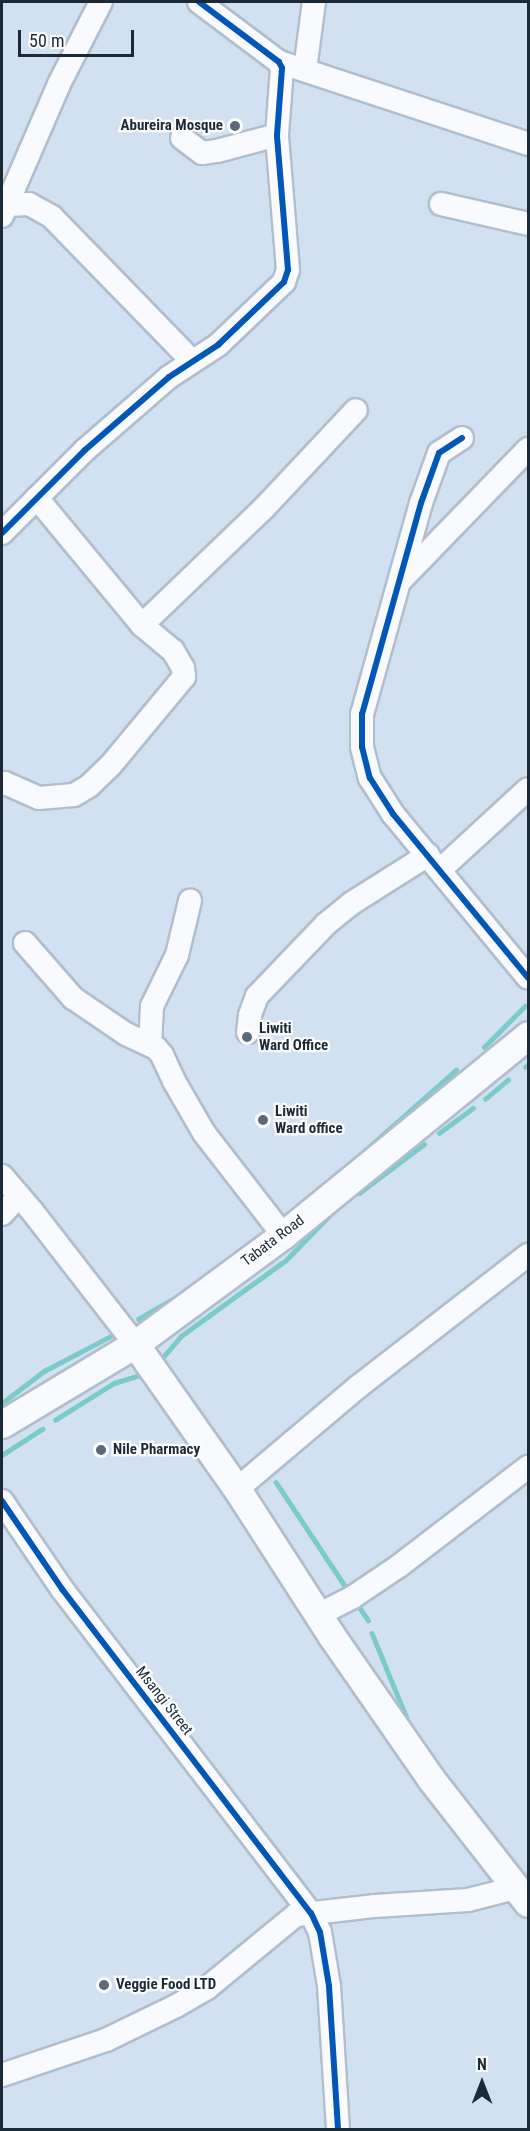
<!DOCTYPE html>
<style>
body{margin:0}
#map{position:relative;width:530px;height:2131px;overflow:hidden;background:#d1e1f1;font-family:"Roboto Condensed",sans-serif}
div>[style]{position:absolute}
.stream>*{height:4.5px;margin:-2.25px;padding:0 2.25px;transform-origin:2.25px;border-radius:2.25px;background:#7acbca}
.roads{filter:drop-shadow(2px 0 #b1becc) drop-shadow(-2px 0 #b1becc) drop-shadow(0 2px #b1becc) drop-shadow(0 -2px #b1becc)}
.minor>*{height:22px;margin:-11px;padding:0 11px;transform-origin:11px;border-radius:11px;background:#f8fafd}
.major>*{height:27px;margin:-13.5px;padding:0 13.5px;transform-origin:13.5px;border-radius:13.5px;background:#f8fafd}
.cycleway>*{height:6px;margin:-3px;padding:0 3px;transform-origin:3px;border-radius:3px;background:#0057b8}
.dots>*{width:16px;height:16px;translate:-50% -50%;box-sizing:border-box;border:3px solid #fefefe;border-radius:50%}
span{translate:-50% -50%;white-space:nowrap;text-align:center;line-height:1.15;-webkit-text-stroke:4.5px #fefefe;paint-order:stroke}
.poi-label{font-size:15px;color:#1c2937;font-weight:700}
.right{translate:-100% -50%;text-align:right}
.left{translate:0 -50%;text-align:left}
.street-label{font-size:15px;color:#1c2937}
.frame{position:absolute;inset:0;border:3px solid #1c2937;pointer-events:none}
.north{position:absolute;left:452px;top:2053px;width:60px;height:60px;-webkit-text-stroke:4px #fefefe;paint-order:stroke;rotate:0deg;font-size:16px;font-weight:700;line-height:24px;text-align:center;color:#1c2937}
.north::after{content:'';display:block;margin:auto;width:21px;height:27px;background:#1c2937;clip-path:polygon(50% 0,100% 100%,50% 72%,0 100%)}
.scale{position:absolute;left:18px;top:30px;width:116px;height:27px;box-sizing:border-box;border:3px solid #1c2937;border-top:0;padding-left:8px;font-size:18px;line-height:21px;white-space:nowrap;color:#1c2937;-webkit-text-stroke:4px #fefefe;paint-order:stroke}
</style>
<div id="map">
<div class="stream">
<i style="left:484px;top:1047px;width:58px;rotate:-45deg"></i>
<i style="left:525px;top:1067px;width:4px;rotate:-34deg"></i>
<i style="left:485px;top:1099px;width:30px;rotate:-40deg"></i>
<i style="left:439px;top:1133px;width:42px;rotate:-36.3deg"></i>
<i style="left:361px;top:1154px;width:127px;rotate:-41.5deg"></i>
<i style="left:359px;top:1193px;width:81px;rotate:-37deg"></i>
<i style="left:285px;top:1261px;width:63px;rotate:-45.6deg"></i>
<i style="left:138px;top:1319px;width:48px;rotate:-29.7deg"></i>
<i style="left:163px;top:1357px;width:28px;rotate:-49deg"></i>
<i style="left:181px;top:1336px;width:125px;rotate:-35.9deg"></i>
<i style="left:2px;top:1403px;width:53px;rotate:-37.3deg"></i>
<i style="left:44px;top:1371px;width:78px;rotate:-27.6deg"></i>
<i style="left:55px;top:1420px;width:70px;rotate:-32.1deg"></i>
<i style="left:114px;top:1383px;width:28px;rotate:-17deg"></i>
<i style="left:141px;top:1375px;width:5px;rotate:53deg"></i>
<i style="left:2px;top:1455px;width:48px;rotate:-33deg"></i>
<i style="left:276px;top:1482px;width:132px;rotate:56.4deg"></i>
<i style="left:356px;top:1602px;width:22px;rotate:56deg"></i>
<i style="left:372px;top:1633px;width:103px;rotate:67.7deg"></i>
</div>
<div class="roads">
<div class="minor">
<i style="left:279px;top:62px;width:262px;rotate:18.2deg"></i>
<i style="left:305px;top:70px;width:69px;rotate:-82.5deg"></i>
<i style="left:182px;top:138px;width:25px;rotate:37deg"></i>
<i style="left:202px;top:153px;width:15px;rotate:-8deg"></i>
<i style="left:217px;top:151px;width:62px;rotate:-14.9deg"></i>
<i style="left:441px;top:204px;width:89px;rotate:12.9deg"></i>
<i style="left:8px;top:205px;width:21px;rotate:-3deg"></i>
<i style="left:29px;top:204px;width:26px;rotate:29deg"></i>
<i style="left:52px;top:217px;width:199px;rotate:45.8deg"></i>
<i style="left:2px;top:216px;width:144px;rotate:-66.6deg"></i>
<i style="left:59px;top:84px;width:92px;rotate:-62.9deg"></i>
<i style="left:462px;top:438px;width:27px;rotate:147deg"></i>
<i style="left:439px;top:453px;width:53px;rotate:109.8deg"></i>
<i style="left:421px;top:503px;width:219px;rotate:105.6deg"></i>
<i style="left:362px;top:714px;width:33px;rotate:90deg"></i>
<i style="left:362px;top:747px;width:32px;rotate:76deg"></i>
<i style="left:370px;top:778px;width:43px;rotate:57.4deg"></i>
<i style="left:393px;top:814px;width:212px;rotate:50.5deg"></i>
<i style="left:2px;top:533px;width:117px;rotate:-45deg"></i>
<i style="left:85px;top:450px;width:111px;rotate:-41deg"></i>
<i style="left:169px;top:377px;width:59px;rotate:-33.1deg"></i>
<i style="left:218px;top:345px;width:91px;rotate:-43.7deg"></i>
<i style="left:284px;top:282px;width:13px;rotate:-72deg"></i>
<i style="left:288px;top:270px;width:135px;rotate:-94.7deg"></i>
<i style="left:277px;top:135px;width:67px;rotate:-85.7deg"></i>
<i style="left:282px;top:68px;width:7px;rotate:-117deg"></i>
<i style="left:279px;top:62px;width:100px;rotate:-143.1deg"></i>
<i style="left:402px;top:579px;width:181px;rotate:-45.9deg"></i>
<i style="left:142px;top:625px;width:169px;rotate:-43.8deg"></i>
<i style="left:264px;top:508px;width:134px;rotate:-46.8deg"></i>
<i style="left:2px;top:784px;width:3px;rotate:-18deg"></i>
<i style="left:5px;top:783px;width:37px;rotate:24deg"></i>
<i style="left:39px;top:798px;width:35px;rotate:-5deg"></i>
<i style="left:74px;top:795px;width:17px;rotate:-31deg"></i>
<i style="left:89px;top:786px;width:29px;rotate:-44deg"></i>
<i style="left:110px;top:766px;width:116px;rotate:-50.3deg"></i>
<i style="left:184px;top:677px;width:9px;rotate:-96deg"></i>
<i style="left:183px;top:668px;width:20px;rotate:-120deg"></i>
<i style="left:173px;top:651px;width:40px;rotate:-140deg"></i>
<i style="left:142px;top:625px;width:165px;rotate:-129.6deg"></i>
<i style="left:441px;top:869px;width:118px;rotate:-42.6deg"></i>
<i style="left:25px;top:943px;width:73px;rotate:48.9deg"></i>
<i style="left:73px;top:998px;width:64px;rotate:34.2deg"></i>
<i style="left:126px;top:1034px;width:33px;rotate:25deg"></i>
<i style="left:156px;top:1048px;width:9px;rotate:49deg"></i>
<i style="left:162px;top:1055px;width:29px;rotate:65deg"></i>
<i style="left:174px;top:1081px;width:60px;rotate:60deg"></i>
<i style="left:204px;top:1133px;width:129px;rotate:52.2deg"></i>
<i style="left:248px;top:1032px;width:17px;rotate:-83deg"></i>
<i style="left:250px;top:1015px;width:20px;rotate:-70deg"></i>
<i style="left:257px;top:996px;width:100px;rotate:-46.2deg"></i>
<i style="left:326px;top:924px;width:33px;rotate:-39deg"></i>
<i style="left:352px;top:903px;width:90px;rotate:-32.3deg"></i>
<i style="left:150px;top:1045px;width:39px;rotate:-87deg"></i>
<i style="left:152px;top:1006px;width:57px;rotate:-63.9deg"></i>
<i style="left:177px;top:955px;width:56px;rotate:-76.5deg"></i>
<i style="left:2px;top:1176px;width:46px;rotate:49.4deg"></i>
<i style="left:32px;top:1211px;width:168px;rotate:52.2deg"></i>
<i style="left:2px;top:1214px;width:25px;rotate:-47deg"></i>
<i style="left:237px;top:1489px;width:160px;rotate:-40.2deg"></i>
<i style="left:359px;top:1386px;width:214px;rotate:-37.8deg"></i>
<i style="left:2px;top:1501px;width:107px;rotate:55.7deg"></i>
<i style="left:62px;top:1589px;width:409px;rotate:52.5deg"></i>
<i style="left:311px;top:1913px;width:21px;rotate:65deg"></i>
<i style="left:320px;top:1932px;width:55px;rotate:80.5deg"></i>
<i style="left:329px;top:1986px;width:144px;rotate:86.4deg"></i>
<i style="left:318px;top:1615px;width:39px;rotate:-27deg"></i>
<i style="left:353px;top:1597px;width:55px;rotate:-34deg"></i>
<i style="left:399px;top:1566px;width:163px;rotate:-37.5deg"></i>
<i style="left:2px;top:2075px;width:110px;rotate:-18.6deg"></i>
<i style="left:106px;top:2040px;width:78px;rotate:-25.9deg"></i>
<i style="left:176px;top:2006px;width:36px;rotate:-30deg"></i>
<i style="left:207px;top:1988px;width:115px;rotate:-39.4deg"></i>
<i style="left:296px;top:1915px;width:80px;rotate:-6.5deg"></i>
<i style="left:375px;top:1906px;width:93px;rotate:-3.7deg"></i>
<i style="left:468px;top:1900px;width:49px;rotate:-14.3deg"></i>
</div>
<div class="major">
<i style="left:135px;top:1344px;width:177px;rotate:54.9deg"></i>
<i style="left:237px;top:1489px;width:174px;rotate:57.2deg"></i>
<i style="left:331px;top:1635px;width:175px;rotate:55.2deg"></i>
<i style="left:431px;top:1779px;width:157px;rotate:52deg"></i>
<i style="left:2px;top:1424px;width:155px;rotate:-31deg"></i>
<i style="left:135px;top:1344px;width:184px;rotate:-36.4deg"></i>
<i style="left:283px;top:1235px;width:316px;rotate:-39.2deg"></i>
</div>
</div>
<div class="cycleway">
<i style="left:462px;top:438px;width:27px;rotate:147deg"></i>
<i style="left:439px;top:453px;width:53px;rotate:109.8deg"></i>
<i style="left:421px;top:503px;width:219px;rotate:105.6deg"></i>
<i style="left:362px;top:714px;width:33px;rotate:90deg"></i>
<i style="left:362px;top:747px;width:32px;rotate:76deg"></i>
<i style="left:370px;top:778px;width:43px;rotate:57.4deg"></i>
<i style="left:393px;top:814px;width:212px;rotate:50.5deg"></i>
<i style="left:2px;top:533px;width:117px;rotate:-45deg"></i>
<i style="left:85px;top:450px;width:111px;rotate:-41deg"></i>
<i style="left:169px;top:377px;width:59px;rotate:-33.1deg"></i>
<i style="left:218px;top:345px;width:91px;rotate:-43.7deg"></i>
<i style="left:284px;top:282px;width:13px;rotate:-72deg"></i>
<i style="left:288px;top:270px;width:135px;rotate:-94.7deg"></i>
<i style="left:277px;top:135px;width:67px;rotate:-85.7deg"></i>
<i style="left:282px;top:68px;width:7px;rotate:-117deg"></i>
<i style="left:279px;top:62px;width:100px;rotate:-143.1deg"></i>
<i style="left:2px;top:1501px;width:107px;rotate:55.7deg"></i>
<i style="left:62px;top:1589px;width:409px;rotate:52.5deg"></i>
<i style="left:311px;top:1913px;width:21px;rotate:65deg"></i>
<i style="left:320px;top:1932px;width:55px;rotate:80.5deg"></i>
<i style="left:329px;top:1986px;width:144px;rotate:86.4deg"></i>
</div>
<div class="dots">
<i style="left:235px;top:126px;background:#5b6978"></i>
<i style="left:247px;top:1037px;background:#5b6978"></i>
<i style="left:263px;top:1120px;background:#5b6978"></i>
<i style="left:101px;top:1450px;background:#5b6978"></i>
<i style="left:104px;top:1985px;background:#5b6978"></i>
</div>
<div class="poi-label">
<span class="right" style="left:223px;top:126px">Abureira Mosque</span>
<span class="left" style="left:259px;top:1037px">Liwiti<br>Ward Office</span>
<span class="left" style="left:275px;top:1120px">Liwiti<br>Ward office</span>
<span class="left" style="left:113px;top:1450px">Nile Pharmacy</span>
<span class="left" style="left:116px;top:1985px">Veggie Food LTD</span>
</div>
<div class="street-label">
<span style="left:273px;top:1241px;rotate:-37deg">Tabata Road</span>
<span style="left:164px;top:1701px;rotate:52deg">Msangi Street</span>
</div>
<div class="frame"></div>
<div class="north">N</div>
<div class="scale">50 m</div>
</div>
